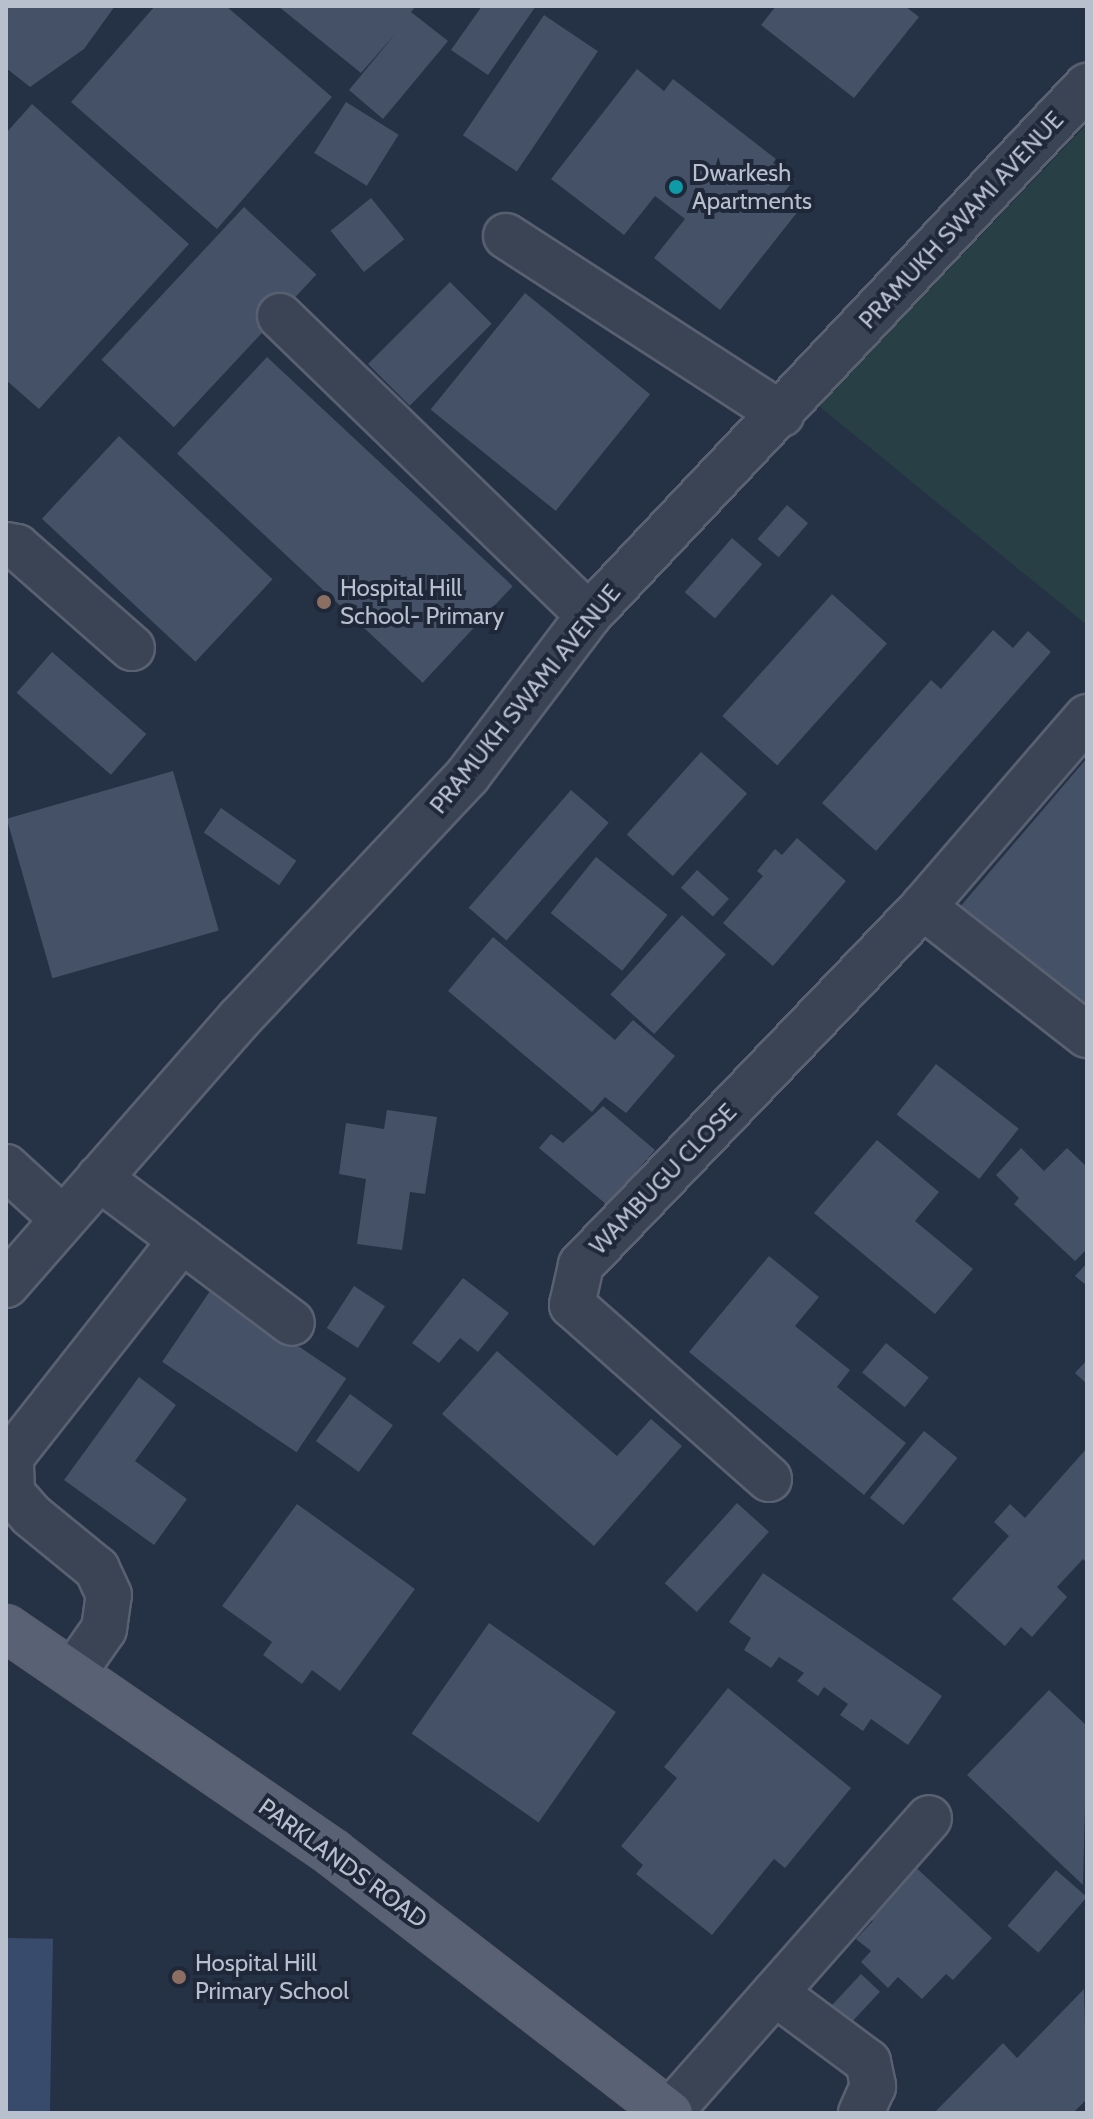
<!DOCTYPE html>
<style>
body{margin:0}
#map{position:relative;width:1093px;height:2119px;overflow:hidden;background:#253144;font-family:Cabin,sans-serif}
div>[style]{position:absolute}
.green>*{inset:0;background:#284045}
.water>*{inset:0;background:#384b6c;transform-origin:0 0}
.building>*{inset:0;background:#445167;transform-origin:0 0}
.roads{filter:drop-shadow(2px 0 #596171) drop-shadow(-2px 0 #596171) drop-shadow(0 2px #596171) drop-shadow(0 -2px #596171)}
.minor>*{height:44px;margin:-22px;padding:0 22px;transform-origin:22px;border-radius:22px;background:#3a4454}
.major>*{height:44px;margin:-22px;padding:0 22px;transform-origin:22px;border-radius:22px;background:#586274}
.dots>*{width:22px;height:22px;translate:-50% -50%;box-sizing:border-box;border:4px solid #1f2839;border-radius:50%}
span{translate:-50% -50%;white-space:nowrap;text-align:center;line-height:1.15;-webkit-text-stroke:8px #1f2839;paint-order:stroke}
.poi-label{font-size:24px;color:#b8bfcd}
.left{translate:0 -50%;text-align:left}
.street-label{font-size:24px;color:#b8bfcd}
.frame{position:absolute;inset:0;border:8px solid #b8bfcd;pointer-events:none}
</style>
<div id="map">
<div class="green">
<i style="clip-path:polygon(1087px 124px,1087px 625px,819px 406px)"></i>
</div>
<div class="water">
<i style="left:6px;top:1938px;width:47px;height:175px;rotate:1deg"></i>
</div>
<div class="building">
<i style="clip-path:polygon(6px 6px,115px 6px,84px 49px,30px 87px,6px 68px)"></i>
<i style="clip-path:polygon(155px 6px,226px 6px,332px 97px,217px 229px,71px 102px)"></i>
<i style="clip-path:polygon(278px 6px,416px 6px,411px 12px,448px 41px,383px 119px,349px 90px,396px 33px,361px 73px)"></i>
<i style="clip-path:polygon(482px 6px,536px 6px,488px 75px,451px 50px)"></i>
<i style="clip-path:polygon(776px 6px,905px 6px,919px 17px,854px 98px,761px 25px)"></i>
<i style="left:544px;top:15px;width:65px;height:145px;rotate:34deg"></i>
<i style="clip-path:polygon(637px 69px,664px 91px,673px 79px,776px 159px,773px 163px,795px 179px,781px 196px,799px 210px,720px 310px,654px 258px,685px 219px,655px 196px,624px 235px,551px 179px)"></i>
<i style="left:346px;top:102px;width:62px;height:60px;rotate:32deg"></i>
<i style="clip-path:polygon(32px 104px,189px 244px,39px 409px,6px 380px,6px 133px)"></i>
<i style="left:371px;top:198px;width:53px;height:52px;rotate:51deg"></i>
<i style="left:244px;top:207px;width:99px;height:209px;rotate:43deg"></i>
<i style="left:450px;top:282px;width:59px;height:116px;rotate:45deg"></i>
<i style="left:525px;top:293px;width:161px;height:150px;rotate:39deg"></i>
<i style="left:267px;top:357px;width:336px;height:132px;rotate:43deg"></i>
<i style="left:119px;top:436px;width:210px;height:113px;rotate:43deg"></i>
<i style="left:787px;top:505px;width:28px;height:45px;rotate:41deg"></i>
<i style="left:732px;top:538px;width:40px;height:72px;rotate:41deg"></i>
<i style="left:832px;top:594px;width:74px;height:164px;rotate:42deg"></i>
<i style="clip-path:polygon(993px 630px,1013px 648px,1028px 631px,1051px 652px,876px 851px,822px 803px,931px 680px,941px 689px)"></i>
<i style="left:52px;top:652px;width:125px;height:54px;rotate:41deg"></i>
<i style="left:701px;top:752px;width:62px;height:111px;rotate:42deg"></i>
<i style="clip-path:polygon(1087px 758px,1087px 1004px,959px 908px)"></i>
<i style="left:173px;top:771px;width:166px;height:173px;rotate:74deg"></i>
<i style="left:571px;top:790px;width:50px;height:156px;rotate:41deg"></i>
<i style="left:221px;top:808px;width:92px;height:30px;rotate:35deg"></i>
<i style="clip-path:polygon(797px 838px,846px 881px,773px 966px,723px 923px,763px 876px,757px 871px,775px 849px,782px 855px)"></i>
<i style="left:596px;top:857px;width:92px;height:72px;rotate:39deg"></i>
<i style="left:697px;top:870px;width:43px;height:24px;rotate:42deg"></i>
<i style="left:682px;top:915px;width:59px;height:107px;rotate:42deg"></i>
<i style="clip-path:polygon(493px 937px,615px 1040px,633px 1020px,675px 1056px,626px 1113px,605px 1097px,592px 1112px,448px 991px)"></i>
<i style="left:936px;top:1064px;width:105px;height:64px;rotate:38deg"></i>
<i style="clip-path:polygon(603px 1106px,655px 1150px,607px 1205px,539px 1148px,551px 1134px,563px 1143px)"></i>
<i style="clip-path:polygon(387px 1110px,437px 1117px,425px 1194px,410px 1192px,402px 1250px,357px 1244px,366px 1179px,339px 1174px,346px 1123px,384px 1129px)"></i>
<i style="clip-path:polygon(877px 1140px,939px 1192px,915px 1221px,973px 1269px,935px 1314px,814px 1213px)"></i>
<i style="clip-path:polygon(1021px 1148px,1044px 1171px,1067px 1148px,1087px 1167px,1087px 1249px,1075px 1261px,1014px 1204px,1019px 1198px,996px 1175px)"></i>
<i style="clip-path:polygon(769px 1256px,819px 1297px,795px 1326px,850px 1370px,837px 1387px,906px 1443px,864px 1495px,689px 1352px)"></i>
<i style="clip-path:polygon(1087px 1263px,1087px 1286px,1075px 1276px)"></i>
<i style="clip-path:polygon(463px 1278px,509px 1313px,478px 1352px,460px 1338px,439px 1363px,412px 1343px)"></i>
<i style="left:354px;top:1286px;width:37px;height:50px;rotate:33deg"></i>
<i style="left:212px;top:1288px;width:162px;height:89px;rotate:34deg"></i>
<i style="left:886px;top:1343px;width:55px;height:38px;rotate:39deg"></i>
<i style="clip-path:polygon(497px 1351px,617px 1456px,651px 1419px,682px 1446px,594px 1546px,442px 1414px)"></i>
<i style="clip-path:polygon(1087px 1360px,1087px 1384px,1075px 1373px)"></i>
<i style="clip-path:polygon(139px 1377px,176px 1405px,135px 1461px,187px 1499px,154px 1545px,64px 1480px)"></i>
<i style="left:350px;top:1394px;width:53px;height:58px;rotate:36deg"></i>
<i style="left:924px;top:1431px;width:43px;height:86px;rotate:39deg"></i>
<i style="clip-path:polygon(1087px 1448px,1087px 1563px,1083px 1559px,1057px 1587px,1067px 1597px,1032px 1637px,1021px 1627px,1005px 1646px,952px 1599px,1009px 1536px,994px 1522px,1010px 1504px,1025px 1518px)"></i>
<i style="left:737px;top:1503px;width:43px;height:108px;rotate:42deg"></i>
<i style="clip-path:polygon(297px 1504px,415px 1589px,340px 1691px,312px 1670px,302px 1684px,263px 1655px,272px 1642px,222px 1606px)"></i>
<i style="clip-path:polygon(763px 1573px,942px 1696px,908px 1745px,871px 1719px,863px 1731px,840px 1715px,848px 1704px,824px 1687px,818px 1696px,797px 1681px,804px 1673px,779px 1657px,771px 1668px,744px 1650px,751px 1638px,729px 1622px)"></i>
<i style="left:489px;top:1623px;width:155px;height:135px;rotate:35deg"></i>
<i style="clip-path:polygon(728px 1688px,851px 1788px,785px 1868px,774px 1859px,712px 1935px,636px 1874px,643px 1865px,621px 1846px,677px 1778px,664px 1767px)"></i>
<i style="clip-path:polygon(1049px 1690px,1087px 1726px,1083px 1885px,967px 1775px)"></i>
<i style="clip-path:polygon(911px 1863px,992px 1938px,953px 1980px,946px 1974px,922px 1999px,898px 1977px,888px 1988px,861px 1962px,871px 1951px,856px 1939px,873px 1921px,864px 1913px)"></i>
<i style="left:1056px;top:1870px;width:41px;height:74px;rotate:41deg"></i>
<i style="left:861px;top:1974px;width:26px;height:44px;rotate:43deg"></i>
<i style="clip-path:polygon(1084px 1989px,1087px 2099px,1073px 2113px,934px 2113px,1003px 2043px,1017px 2058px)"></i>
</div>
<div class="roads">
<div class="minor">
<i style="left:506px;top:236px;width:328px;rotate:32.9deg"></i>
<i style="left:280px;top:316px;width:430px;rotate:44.1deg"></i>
<i style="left:6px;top:545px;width:11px;rotate:10deg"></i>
<i style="left:17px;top:547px;width:153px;rotate:41.3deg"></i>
<i style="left:923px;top:907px;width:208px;rotate:38deg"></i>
<i style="left:6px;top:1167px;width:77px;rotate:42.4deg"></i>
<i style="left:99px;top:1178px;width:241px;rotate:36.9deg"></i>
<i style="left:6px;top:1285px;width:355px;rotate:-48.8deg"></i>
<i style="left:240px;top:1018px;width:333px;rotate:-46.8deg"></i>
<i style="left:468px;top:775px;width:201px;rotate:-52.9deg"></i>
<i style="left:589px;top:615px;width:727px;rotate:-46.73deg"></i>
<i style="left:769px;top:1479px;width:263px;rotate:-138.5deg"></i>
<i style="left:572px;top:1305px;width:41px;rotate:-77.3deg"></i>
<i style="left:581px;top:1265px;width:495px;rotate:-46.3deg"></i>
<i style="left:923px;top:907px;width:251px;rotate:-49.2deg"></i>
<i style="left:74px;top:1672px;width:52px;rotate:-55.1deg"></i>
<i style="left:104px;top:1629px;width:34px;rotate:-82deg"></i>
<i style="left:109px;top:1595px;width:29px;rotate:-115deg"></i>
<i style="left:97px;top:1569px;width:85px;rotate:-140.7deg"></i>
<i style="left:31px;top:1515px;width:29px;rotate:-131deg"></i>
<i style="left:12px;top:1493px;width:36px;rotate:-92deg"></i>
<i style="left:11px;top:1457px;width:276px;rotate:-51.8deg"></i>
<i style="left:775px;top:1993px;width:116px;rotate:36.6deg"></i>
<i style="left:868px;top:2062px;width:25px;rotate:78deg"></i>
<i style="left:873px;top:2086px;width:30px;rotate:114deg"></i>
<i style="left:669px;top:2113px;width:393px;rotate:-48.6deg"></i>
</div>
<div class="major">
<i style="left:6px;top:1628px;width:397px;rotate:34.5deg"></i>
<i style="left:333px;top:1853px;width:426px;rotate:37.7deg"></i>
</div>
</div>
<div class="dots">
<i style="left:676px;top:187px;background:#0f9aa8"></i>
<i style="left:324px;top:602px;background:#8d6e63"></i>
<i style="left:179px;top:1977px;background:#8d6e63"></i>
</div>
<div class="poi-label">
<span class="left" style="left:692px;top:187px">Dwarkesh<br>Apartments</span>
<span class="left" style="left:340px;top:602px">Hospital Hill<br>School- Primary</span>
<span class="left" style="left:195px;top:1977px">Hospital Hill<br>Primary School</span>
</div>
<div class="street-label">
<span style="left:961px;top:220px;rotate:-47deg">PRAMUKH SWAMI AVENUE</span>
<span style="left:525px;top:699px;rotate:-51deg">PRAMUKH SWAMI AVENUE</span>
<span style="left:663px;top:1179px;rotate:-46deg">WAMBUGU CLOSE</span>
<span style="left:343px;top:1863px;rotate:36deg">PARKLANDS ROAD</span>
</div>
<div class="frame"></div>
</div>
